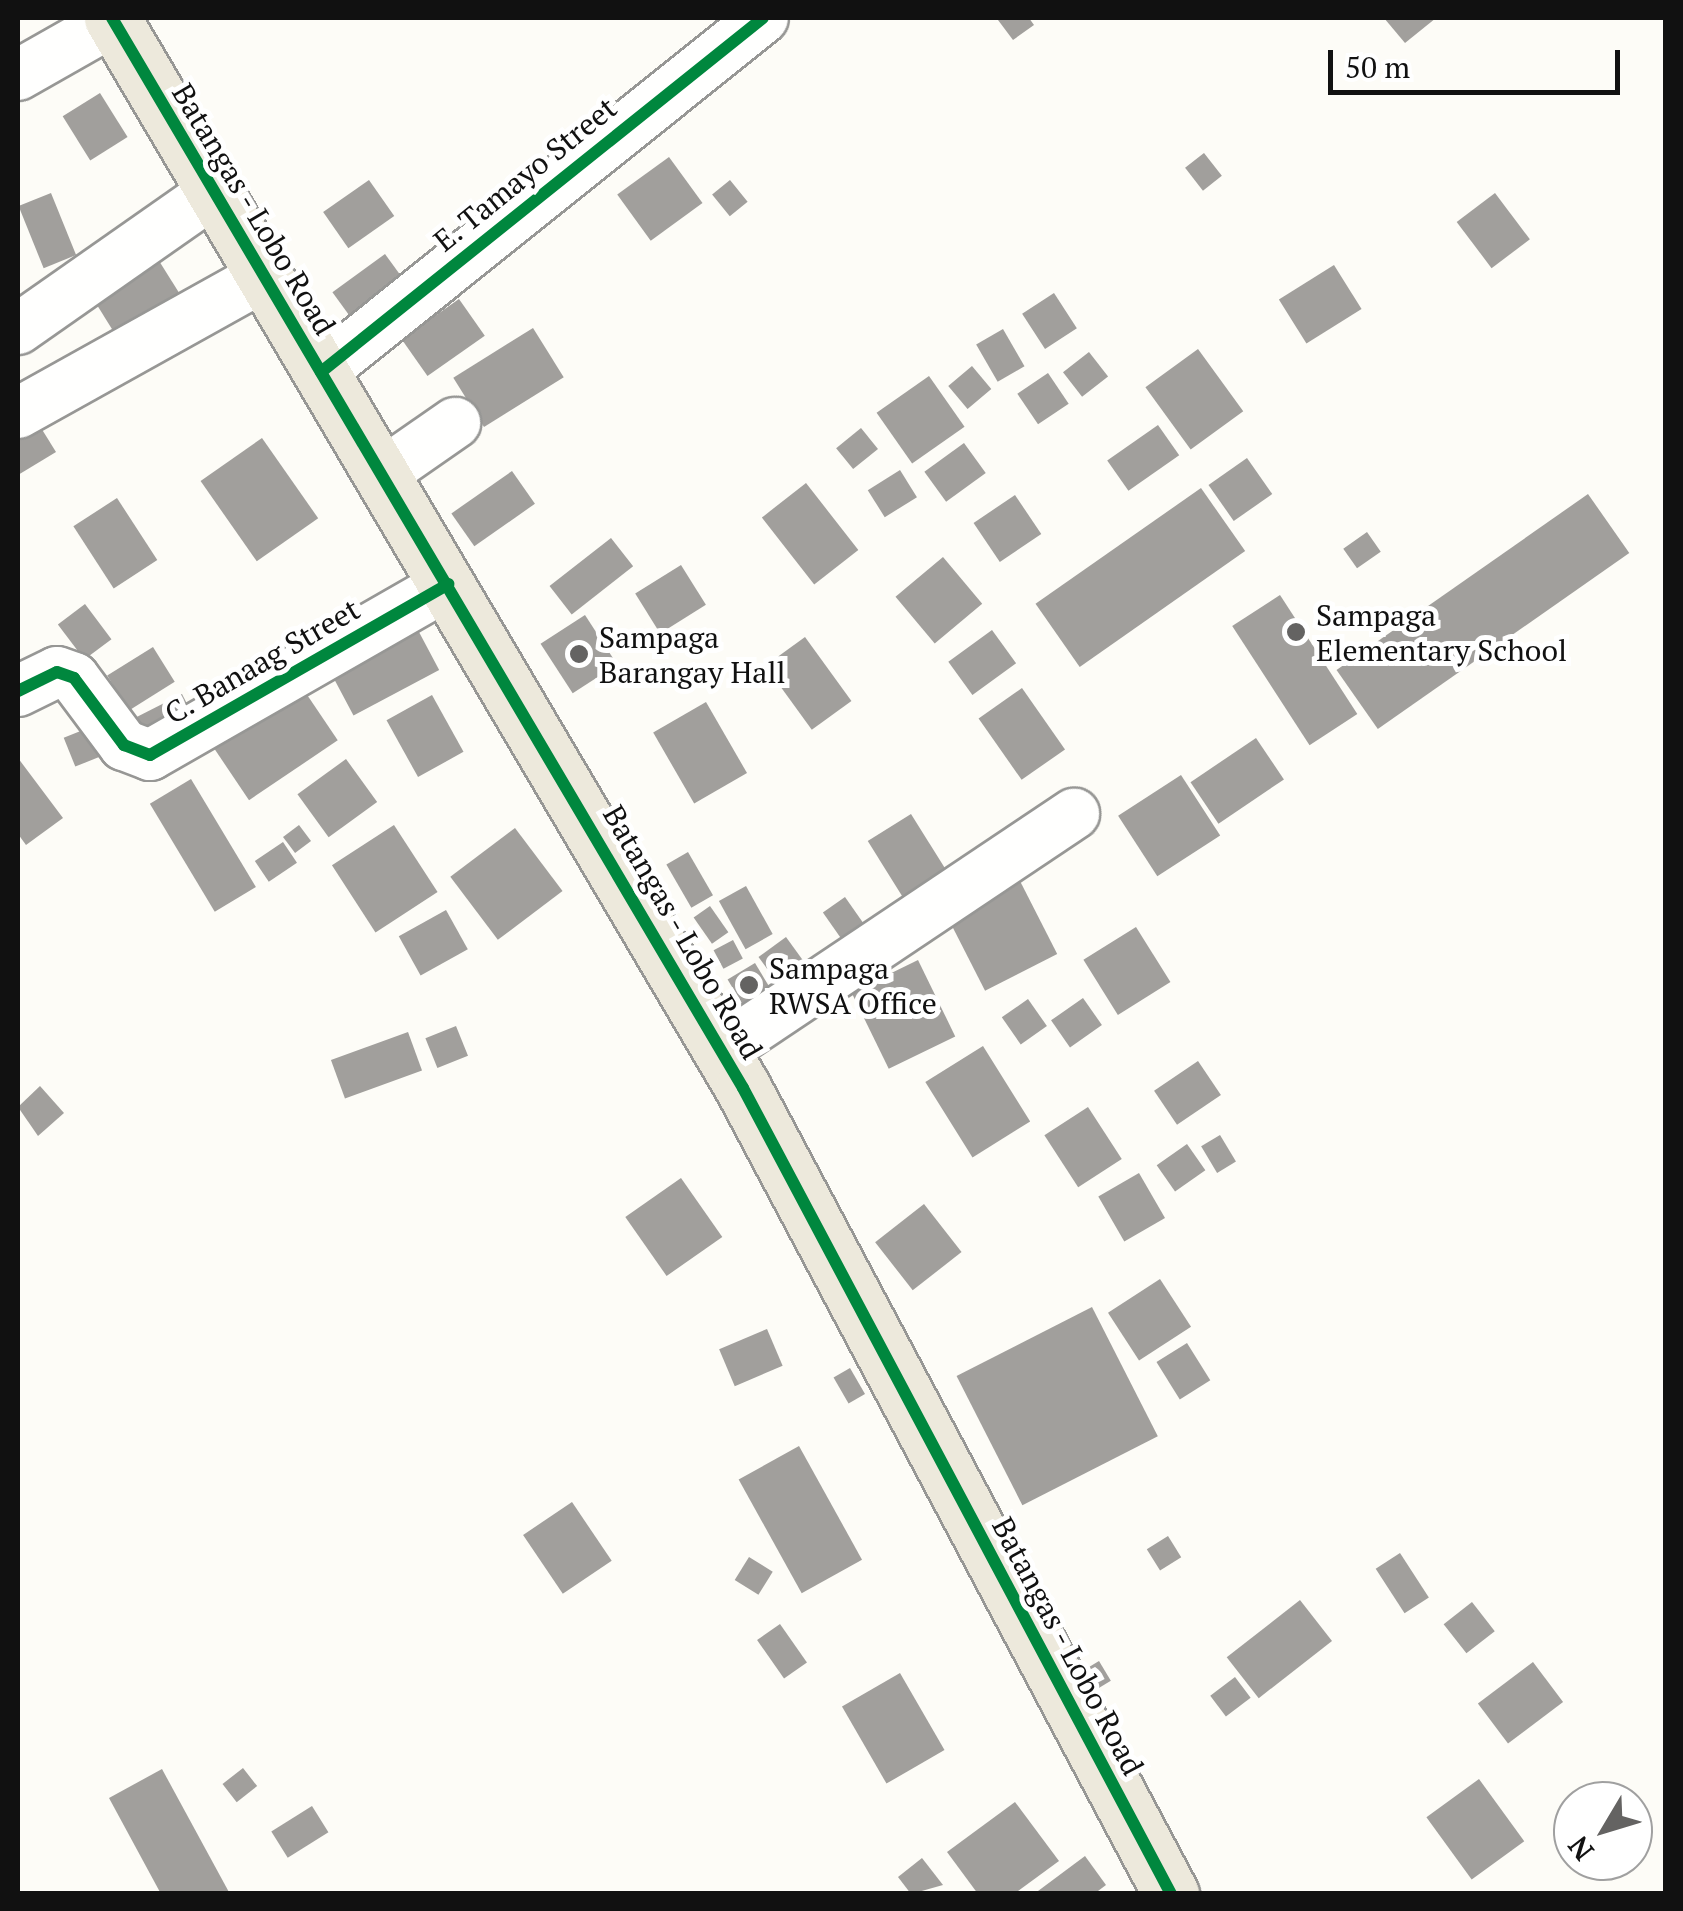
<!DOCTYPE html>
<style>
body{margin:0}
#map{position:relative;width:1683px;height:1911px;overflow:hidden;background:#fdfcf7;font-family:"PT Serif",serif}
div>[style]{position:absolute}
.building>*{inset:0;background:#a19f9c;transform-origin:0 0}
.roads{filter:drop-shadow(2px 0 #979795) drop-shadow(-2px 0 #979795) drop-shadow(0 2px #979795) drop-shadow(0 -2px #979795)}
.minor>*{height:50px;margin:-25px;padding:0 25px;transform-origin:25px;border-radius:25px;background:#fffffe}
.major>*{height:55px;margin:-27.5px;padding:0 27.5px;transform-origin:27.5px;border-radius:27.5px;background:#ede9dc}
.cycleway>*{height:12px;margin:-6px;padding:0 6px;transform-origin:6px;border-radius:6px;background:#00873e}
.dots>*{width:28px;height:28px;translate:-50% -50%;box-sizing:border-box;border:5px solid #fff;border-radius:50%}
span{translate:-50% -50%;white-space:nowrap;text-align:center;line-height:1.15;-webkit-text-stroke:10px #fff;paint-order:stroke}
.street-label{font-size:30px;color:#111}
.poi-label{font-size:30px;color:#111}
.left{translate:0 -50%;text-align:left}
.frame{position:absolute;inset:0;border:20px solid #111;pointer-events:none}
.north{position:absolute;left:1553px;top:1781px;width:100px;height:100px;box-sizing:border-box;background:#fff;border:2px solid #a0a0a0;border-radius:50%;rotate:232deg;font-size:28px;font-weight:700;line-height:40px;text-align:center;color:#111}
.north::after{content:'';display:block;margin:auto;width:35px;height:45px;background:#646362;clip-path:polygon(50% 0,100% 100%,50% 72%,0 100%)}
.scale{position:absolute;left:1328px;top:50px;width:292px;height:45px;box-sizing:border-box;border:5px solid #111;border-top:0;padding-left:12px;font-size:30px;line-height:35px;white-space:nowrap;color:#111;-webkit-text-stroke:8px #fff;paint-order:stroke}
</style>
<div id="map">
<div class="building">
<i style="clip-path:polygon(1029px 18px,1034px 25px,1013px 40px,998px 20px)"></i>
<i style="clip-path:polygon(1384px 18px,1436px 18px,1405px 43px)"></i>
<i style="left:100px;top:93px;width:52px;height:44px;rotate:58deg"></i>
<i style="left:1204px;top:153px;width:29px;height:24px;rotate:52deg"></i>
<i style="left:669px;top:157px;width:57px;height:64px;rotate:54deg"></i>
<i style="left:369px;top:180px;width:44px;height:56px;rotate:55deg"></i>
<i style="left:730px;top:180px;width:28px;height:23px;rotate:51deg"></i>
<i style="left:51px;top:193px;width:67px;height:35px;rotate:68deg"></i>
<i style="left:1495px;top:193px;width:58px;height:48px;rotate:53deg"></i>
<i style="left:151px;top:248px;width:65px;height:76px;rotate:58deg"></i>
<i style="left:385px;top:254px;width:44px;height:65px;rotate:54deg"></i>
<i style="left:1334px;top:265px;width:52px;height:65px;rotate:58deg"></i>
<i style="left:1054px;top:293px;width:42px;height:38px;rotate:57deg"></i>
<i style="left:459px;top:299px;width:45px;height:70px;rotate:55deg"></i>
<i style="left:533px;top:328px;width:58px;height:94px;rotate:58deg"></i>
<i style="left:1003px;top:329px;width:43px;height:31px;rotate:60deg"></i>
<i style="left:1198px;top:349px;width:77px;height:65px;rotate:54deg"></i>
<i style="left:1089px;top:352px;width:31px;height:33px;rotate:52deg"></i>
<i style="left:972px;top:366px;width:30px;height:31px;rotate:50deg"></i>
<i style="left:1048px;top:373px;width:37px;height:37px;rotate:56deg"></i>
<i style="left:929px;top:376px;width:62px;height:64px;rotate:55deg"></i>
<i style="clip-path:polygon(33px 415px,56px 452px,18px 475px,18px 425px)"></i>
<i style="left:1158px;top:425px;width:37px;height:62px;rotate:55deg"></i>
<i style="left:861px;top:428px;width:27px;height:32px;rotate:51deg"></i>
<i style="left:262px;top:438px;width:98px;height:75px;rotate:55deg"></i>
<i style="left:964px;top:443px;width:37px;height:49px;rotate:54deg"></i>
<i style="left:1247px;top:458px;width:44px;height:47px;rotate:55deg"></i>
<i style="left:900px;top:470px;width:32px;height:38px;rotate:58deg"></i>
<i style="left:512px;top:471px;width:40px;height:74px;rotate:55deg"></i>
<i style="left:806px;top:483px;width:85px;height:56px;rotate:52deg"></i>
<i style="left:1201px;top:488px;width:77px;height:202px;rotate:55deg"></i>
<i style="left:1588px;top:494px;width:72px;height:307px;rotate:55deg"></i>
<i style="left:1015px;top:495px;width:47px;height:50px;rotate:56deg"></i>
<i style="left:117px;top:498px;width:74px;height:52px;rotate:57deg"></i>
<i style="left:1367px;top:532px;width:24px;height:29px;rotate:55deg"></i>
<i style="left:611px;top:538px;width:36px;height:78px;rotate:52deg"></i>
<i style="left:943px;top:557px;width:61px;height:62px;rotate:50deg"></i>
<i style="left:681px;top:565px;width:47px;height:54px;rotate:58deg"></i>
<i style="left:1280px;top:595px;width:142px;height:57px;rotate:57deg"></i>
<i style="left:85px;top:604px;width:44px;height:34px;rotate:53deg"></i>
<i style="left:585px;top:615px;width:59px;height:53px;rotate:57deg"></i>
<i style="left:411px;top:617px;width:60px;height:97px;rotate:62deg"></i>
<i style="left:992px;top:630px;width:41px;height:54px;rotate:54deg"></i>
<i style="left:805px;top:637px;width:79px;height:49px;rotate:54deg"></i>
<i style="left:153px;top:647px;width:41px;height:54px;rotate:58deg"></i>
<i style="left:293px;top:674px;width:80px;height:107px;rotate:56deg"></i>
<i style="left:1022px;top:688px;width:75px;height:53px;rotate:55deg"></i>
<i style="left:182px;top:694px;width:25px;height:63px;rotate:63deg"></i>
<i style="left:432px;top:695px;width:65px;height:52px;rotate:61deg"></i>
<i style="left:706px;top:702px;width:82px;height:61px;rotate:60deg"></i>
<i style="left:98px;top:724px;width:31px;height:37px;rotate:68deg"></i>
<i style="left:1256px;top:738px;width:50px;height:79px;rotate:56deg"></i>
<i style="clip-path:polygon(18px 758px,63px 818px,26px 845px,18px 834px)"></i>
<i style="left:346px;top:759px;width:53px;height:60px;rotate:54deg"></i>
<i style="left:1181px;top:775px;width:72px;height:75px;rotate:57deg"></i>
<i style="left:191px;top:779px;width:126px;height:48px;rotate:59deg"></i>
<i style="left:911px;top:814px;width:70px;height:51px;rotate:58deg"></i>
<i style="left:299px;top:825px;width:20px;height:20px;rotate:53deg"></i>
<i style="left:394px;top:825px;width:80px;height:74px;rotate:57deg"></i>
<i style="left:515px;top:828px;width:79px;height:81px;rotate:53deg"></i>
<i style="left:283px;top:842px;width:25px;height:34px;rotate:56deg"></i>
<i style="left:688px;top:852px;width:50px;height:25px;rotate:60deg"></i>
<i style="left:1020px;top:881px;width:82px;height:81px;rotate:63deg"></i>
<i style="left:746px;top:886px;width:55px;height:31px;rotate:61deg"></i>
<i style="left:845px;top:897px;width:33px;height:27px;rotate:55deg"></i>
<i style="left:710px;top:906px;width:32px;height:20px;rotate:55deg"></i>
<i style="left:446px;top:910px;width:45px;height:54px;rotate:61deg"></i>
<i style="left:1136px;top:927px;width:65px;height:62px;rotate:58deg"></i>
<i style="left:786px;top:937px;width:29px;height:34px;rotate:54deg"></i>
<i style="left:733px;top:940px;width:21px;height:22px;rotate:62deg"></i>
<i style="left:918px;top:960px;width:85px;height:74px;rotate:64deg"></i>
<i style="left:755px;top:963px;width:33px;height:32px;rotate:59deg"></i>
<i style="left:1083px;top:998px;width:33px;height:39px;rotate:55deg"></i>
<i style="left:1028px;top:999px;width:33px;height:32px;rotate:55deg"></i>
<i style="left:456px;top:1026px;width:32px;height:33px;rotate:68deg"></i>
<i style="left:408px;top:1032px;width:41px;height:82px;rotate:70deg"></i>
<i style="left:983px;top:1046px;width:89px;height:68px;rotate:58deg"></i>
<i style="left:1198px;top:1061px;width:41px;height:53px;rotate:56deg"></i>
<i style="clip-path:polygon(40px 1086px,64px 1113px,38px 1136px,18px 1107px)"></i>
<i style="left:1088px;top:1107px;width:62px;height:52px;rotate:57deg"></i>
<i style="left:1220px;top:1135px;width:31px;height:22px;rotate:59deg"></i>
<i style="left:1187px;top:1144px;width:32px;height:37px;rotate:55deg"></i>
<i style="left:1139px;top:1173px;width:52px;height:47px;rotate:60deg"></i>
<i style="left:681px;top:1178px;width:72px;height:68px;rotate:55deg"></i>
<i style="left:924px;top:1204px;width:61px;height:62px;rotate:52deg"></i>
<i style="left:1160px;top:1279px;width:57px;height:62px;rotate:57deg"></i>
<i style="left:1092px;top:1307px;width:145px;height:152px;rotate:63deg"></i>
<i style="left:767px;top:1329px;width:40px;height:52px;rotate:67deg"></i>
<i style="left:1187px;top:1343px;width:44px;height:36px;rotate:58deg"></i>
<i style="left:850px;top:1368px;width:30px;height:19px;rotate:60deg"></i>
<i style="left:799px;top:1446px;width:130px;height:69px;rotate:61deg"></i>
<i style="left:572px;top:1502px;width:71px;height:59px;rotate:56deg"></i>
<i style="left:1168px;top:1536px;width:25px;height:25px;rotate:58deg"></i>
<i style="left:1400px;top:1553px;width:53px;height:29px;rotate:57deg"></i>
<i style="left:749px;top:1557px;width:28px;height:27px;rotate:32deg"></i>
<i style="left:1300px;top:1600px;width:52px;height:93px;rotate:52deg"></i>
<i style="left:1472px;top:1602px;width:37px;height:36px;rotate:52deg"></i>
<i style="left:780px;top:1624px;width:47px;height:28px;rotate:55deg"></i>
<i style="left:1099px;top:1661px;width:23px;height:14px;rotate:59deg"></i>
<i style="left:1533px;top:1662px;width:50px;height:69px;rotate:53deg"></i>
<i style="left:900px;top:1673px;width:89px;height:67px;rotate:60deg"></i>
<i style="left:1235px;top:1677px;width:26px;height:31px;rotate:53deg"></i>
<i style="left:243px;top:1768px;width:23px;height:26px;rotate:52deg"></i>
<i style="clip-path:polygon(162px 1769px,230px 1894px,161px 1894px,109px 1798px)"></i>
<i style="left:1479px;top:1779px;width:77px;height:65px;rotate:54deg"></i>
<i style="clip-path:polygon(1015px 1802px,1059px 1861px,1014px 1894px,978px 1894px,947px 1852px)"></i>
<i style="left:312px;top:1806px;width:31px;height:48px;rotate:58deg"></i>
<i style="clip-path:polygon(1085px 1856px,1106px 1885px,1094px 1894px,1034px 1894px)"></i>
<i style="clip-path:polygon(922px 1858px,943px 1885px,911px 1894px,898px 1877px)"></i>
</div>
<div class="roads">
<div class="minor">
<i style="left:18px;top:75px;width:109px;rotate:-29.6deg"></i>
<i style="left:18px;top:329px;width:239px;rotate:-35deg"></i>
<i style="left:321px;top:372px;width:566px;rotate:-38.69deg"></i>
<i style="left:18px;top:413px;width:282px;rotate:-29.1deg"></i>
<i style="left:383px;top:473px;width:88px;rotate:-34.8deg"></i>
<i style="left:18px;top:691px;width:43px;rotate:-26deg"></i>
<i style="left:57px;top:672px;width:18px;rotate:19deg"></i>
<i style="left:74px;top:678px;width:84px;rotate:53.3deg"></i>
<i style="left:124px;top:745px;width:28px;rotate:21deg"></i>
<i style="left:150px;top:755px;width:344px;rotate:-29.8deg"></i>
<i style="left:721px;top:1050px;width:425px;rotate:-33.8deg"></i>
</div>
<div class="major">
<i style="left:112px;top:18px;width:1242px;rotate:59.47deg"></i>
<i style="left:743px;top:1088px;width:913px;rotate:62.03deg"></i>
</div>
</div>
<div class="cycleway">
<i style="left:112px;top:18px;width:1242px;rotate:59.47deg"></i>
<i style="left:743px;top:1088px;width:913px;rotate:62.03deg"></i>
<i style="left:321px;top:372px;width:566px;rotate:-38.69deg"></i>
<i style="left:18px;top:691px;width:43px;rotate:-26deg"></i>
<i style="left:57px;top:672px;width:18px;rotate:19deg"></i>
<i style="left:74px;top:678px;width:84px;rotate:53.3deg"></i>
<i style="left:124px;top:745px;width:28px;rotate:21deg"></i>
<i style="left:150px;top:755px;width:344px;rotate:-29.8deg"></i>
</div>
<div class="dots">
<i style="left:1296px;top:632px;background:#646362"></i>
<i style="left:579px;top:654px;background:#646362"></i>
<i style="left:749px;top:985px;background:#646362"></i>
</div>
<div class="street-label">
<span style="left:525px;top:174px;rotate:-39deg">E. Tamayo Street</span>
<span style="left:254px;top:209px;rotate:59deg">Batangas - Lobo Road</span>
<span style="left:262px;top:661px;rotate:-30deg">C. Banaag Street</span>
<span style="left:683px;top:932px;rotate:60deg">Batangas - Lobo Road</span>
<span style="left:1068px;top:1646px;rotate:62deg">Batangas - Lobo Road</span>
</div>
<div class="poi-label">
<span class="left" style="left:1316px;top:632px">Sampaga<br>Elementary School</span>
<span class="left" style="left:599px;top:654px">Sampaga<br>Barangay Hall</span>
<span class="left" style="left:769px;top:985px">Sampaga<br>RWSA Office</span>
</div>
<div class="frame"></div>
<div class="north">N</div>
<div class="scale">50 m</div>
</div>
